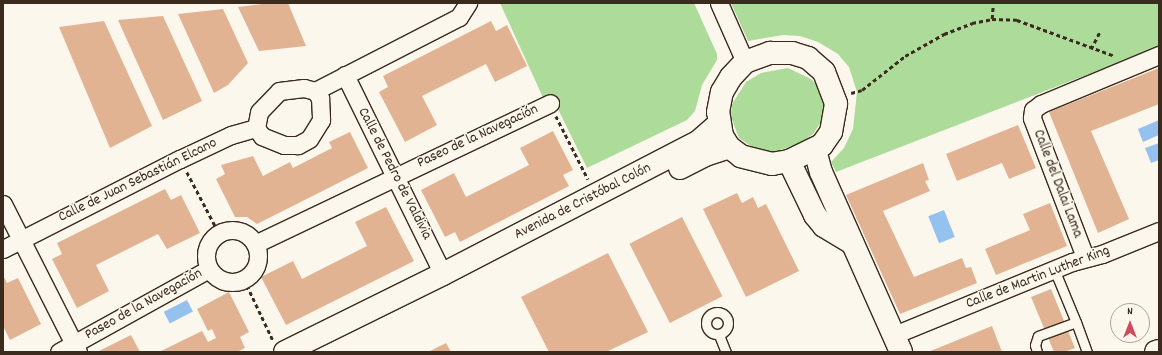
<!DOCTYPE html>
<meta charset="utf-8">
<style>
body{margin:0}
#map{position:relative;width:1162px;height:355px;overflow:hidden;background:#fbf7ec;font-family:Dekko,sans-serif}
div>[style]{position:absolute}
.green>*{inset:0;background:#acdb9a}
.water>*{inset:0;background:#95c1ef;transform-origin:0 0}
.building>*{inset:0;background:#e2b393;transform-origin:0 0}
.path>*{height:2.5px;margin-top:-1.25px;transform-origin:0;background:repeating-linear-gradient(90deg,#3b2a1e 0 4px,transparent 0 7px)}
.roads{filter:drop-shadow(1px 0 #3b2a1e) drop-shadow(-1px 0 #3b2a1e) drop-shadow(0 1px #3b2a1e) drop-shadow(0 -1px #3b2a1e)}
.lane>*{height:9px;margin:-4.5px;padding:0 4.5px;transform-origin:4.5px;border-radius:4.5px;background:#fbf7ec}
.lane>.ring{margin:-4.5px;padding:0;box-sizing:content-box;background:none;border:9px solid #fbf7ec;border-radius:50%}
.street>*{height:17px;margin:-8.5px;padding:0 8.5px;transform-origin:8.5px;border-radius:8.5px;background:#fbf7ec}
.street>.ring{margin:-8.5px;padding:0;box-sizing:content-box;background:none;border:17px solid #fbf7ec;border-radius:50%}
.secondary>*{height:22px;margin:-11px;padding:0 11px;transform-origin:11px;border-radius:11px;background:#fbf7ec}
.primary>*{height:22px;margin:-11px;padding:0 11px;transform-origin:11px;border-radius:11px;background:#fbf7ec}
span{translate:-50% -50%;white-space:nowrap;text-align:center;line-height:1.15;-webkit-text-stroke:3px #fbf7ec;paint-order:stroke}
.street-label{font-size:15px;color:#3b2a1e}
.frame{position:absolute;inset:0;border:4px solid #3b2a1e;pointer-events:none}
.north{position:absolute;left:1110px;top:303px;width:40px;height:40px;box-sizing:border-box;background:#fbf7ec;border:1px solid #aea59a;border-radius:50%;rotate:0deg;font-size:11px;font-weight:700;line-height:16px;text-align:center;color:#3b2a1e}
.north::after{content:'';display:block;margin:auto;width:14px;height:18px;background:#d1495b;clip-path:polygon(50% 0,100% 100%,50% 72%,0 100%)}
</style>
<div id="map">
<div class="green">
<i style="clip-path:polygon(500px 3px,694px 3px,717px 54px,717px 60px,702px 85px,695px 111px,687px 120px,587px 168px,553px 99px,545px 102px)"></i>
<i style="clip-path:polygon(731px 3px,1159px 3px,1159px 47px,836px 172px,831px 162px,844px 148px,853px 129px,857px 92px,849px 67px,838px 54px,818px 42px,800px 36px,783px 35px,748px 41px)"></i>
<i style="clip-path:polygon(788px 68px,811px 79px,818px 86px,824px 106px,822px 121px,813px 134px,800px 144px,770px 153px,758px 151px,739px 138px,731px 117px,732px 104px,746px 82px,761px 73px)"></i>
</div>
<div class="water">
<i style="clip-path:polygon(1159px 120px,1159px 135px,1143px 142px,1138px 129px)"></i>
<i style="clip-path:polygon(1159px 143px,1159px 160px,1151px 163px,1145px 148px)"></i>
<i style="left:944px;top:210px;width:29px;height:17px;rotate:68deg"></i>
<i style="left:187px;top:300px;width:13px;height:26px;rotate:63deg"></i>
</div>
<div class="building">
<i style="clip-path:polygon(270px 3px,288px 3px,306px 46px,259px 51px,238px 7px)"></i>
<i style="clip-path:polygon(223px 9px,248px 63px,228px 85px,214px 93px,178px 14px)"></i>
<i style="clip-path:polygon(163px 16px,202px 101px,163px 120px,118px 20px)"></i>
<i style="clip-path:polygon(104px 21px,152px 126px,110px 148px,59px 27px)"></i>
<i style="clip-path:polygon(491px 21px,496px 31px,507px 25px,527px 66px,495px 82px,486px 64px,422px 96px,437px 125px,405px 142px,379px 92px,388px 87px,383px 76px)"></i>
<i style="clip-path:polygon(1159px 68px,1159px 104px,1091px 131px,1129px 219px,1098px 233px,1049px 112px)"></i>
<i style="clip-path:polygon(1018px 125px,1036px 168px,1009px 179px,1002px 163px,957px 181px,946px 154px)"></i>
<i style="clip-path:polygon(553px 131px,573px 170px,563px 175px,569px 186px,460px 242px,455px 232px,445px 237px,421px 190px,454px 173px,466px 197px,529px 165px,520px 148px)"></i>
<i style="clip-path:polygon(350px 132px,368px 168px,257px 224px,247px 217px,235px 217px,216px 179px,225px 174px,221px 165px,253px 156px,263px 176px,290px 162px,293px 168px,332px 148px,329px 142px)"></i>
<i style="clip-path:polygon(923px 163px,929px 180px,925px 181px,930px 191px,883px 211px,914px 277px,962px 258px,966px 268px,971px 267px,977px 283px,900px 314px,846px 195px)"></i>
<i style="clip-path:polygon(165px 189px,171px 200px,181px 195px,200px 233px,167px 249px,158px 234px,96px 265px,109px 291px,77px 308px,52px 259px,62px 254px,57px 243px)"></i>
<i style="clip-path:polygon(737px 193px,742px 203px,753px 197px,758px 208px,766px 204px,799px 271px,746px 297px,703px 209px)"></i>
<i style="clip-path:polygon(1050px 203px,1067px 246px,996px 275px,985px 249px,1030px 230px,1023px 214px)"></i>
<i style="clip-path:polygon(386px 207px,414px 261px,286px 325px,261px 277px,293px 261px,302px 279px,367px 246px,355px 222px)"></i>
<i style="left:682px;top:217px;width:89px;height:59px;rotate:63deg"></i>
<i style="clip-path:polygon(608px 253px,648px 332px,606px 352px,549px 352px,521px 297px)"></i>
<i style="clip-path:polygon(3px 275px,7px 283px,18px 278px,41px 324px,10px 340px,3px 326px)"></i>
<i style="clip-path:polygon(1051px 289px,1075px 348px,1064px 352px,1054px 352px,1031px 297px)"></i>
<i style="clip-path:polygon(229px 292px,249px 332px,240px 337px,245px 348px,237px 352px,159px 352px,202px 331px,208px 342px,216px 338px,212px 329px,208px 331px,197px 309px)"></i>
<i style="clip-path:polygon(992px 326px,1002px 352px,928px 352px)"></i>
<i style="clip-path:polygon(131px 335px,140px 352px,100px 352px,99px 351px)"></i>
<i style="clip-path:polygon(446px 343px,451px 352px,427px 352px,430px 351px)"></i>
</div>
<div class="path">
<i style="left:992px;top:19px;width:13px;rotate:-86deg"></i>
<i style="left:1091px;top:49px;width:20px;rotate:-63deg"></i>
<i style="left:851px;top:93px;width:11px;rotate:-15deg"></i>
<i style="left:862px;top:90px;width:55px;rotate:-38.3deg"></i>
<i style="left:905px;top:56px;width:45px;rotate:-29.4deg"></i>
<i style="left:944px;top:34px;width:30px;rotate:-21deg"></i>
<i style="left:972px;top:23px;width:20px;rotate:-11deg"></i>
<i style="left:992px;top:19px;width:25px;rotate:2deg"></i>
<i style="left:1017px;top:20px;width:104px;rotate:20.2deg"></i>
<i style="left:556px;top:116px;width:71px;rotate:63.1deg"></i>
<i style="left:187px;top:172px;width:69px;rotate:62.3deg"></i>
<i style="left:244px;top:279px;width:68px;rotate:64.6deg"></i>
</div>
<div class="roads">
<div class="lane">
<i style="left:1054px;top:269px;width:57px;rotate:67.5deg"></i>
<i class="ring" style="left:706px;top:312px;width:13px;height:13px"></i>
<i style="left:719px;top:335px;width:18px;rotate:68deg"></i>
<i style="left:1037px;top:352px;width:7px;rotate:-106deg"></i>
<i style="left:1035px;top:345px;width:9px;rotate:-72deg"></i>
<i style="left:1038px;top:336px;width:40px;rotate:-20.2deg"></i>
<i style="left:1076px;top:322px;width:32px;rotate:70deg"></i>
</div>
<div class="street">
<i style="left:719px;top:3px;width:64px;rotate:66.2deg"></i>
<i style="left:345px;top:75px;width:222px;rotate:63.8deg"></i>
<i style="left:315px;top:91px;width:9px;rotate:54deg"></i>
<i style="left:320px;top:98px;width:22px;rotate:87deg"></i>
<i style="left:321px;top:120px;width:22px;rotate:122deg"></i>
<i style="left:309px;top:139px;width:13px;rotate:151deg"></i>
<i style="left:298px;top:145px;width:14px;rotate:180deg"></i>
<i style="left:284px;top:145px;width:24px;rotate:-158deg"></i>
<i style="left:262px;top:136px;width:10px;rotate:-127deg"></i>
<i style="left:256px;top:128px;width:16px;rotate:-79deg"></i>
<i style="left:259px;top:112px;width:29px;rotate:-46deg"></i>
<i style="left:279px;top:91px;width:25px;rotate:-7deg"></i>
<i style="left:304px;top:88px;width:11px;rotate:15deg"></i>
<i style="left:315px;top:91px;width:162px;rotate:-27.2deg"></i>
<i style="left:459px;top:17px;width:17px;rotate:-57deg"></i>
<i style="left:3px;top:204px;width:166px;rotate:63.1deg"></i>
<i class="ring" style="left:206px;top:230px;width:35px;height:35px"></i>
<i style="left:255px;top:244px;width:327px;rotate:-25.5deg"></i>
<i style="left:3px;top:249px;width:199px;rotate:-27deg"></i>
<i style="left:180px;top:159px;width:56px;rotate:-25.2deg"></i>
<i style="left:231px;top:135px;width:26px;rotate:-16deg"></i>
<i style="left:1085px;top:257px;width:149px;rotate:-110.9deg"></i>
<i style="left:1032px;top:118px;width:8px;rotate:-83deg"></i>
<i style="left:1033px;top:110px;width:10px;rotate:-37deg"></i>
<i style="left:1041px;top:104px;width:128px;rotate:-22.6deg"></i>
<i style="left:894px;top:335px;width:192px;rotate:-22.3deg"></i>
<i style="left:1072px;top:262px;width:31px;rotate:-15deg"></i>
<i style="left:1102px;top:254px;width:61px;rotate:-22deg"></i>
<i style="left:59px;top:352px;width:171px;rotate:-29deg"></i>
</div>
<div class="secondary">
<i style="left:770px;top:53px;width:22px"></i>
<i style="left:792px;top:53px;width:17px;rotate:17deg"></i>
<i style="left:808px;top:58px;width:21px;rotate:41deg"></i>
<i style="left:824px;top:72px;width:34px;rotate:69deg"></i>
<i style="left:836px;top:104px;width:28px;rotate:100deg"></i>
<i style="left:831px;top:132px;width:16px;rotate:125deg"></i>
<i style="left:822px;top:145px;width:37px;rotate:154deg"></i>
<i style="left:789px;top:161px;width:17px;rotate:170deg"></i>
<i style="left:772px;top:164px;width:32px;rotate:-166deg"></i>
<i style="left:741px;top:156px;width:15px;rotate:-143deg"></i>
<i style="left:729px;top:147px;width:13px;rotate:-122deg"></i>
<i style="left:722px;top:136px;width:24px;rotate:-99deg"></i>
<i style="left:718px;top:112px;width:20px;rotate:-79deg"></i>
<i style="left:722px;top:92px;width:17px;rotate:-59deg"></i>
<i style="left:731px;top:77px;width:21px;rotate:-47deg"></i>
<i style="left:745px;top:62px;width:27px;rotate:-20deg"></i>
<i style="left:815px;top:150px;width:23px;rotate:75deg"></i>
<i style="left:821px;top:172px;width:197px;rotate:66deg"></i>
<i style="left:789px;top:161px;width:60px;rotate:64.3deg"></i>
<i style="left:815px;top:215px;width:14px;rotate:51deg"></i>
<i style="left:824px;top:226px;width:33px;rotate:31deg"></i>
<i style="left:680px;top:168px;width:28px;rotate:-27deg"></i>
<i style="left:705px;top:155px;width:25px;rotate:-18deg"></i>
<i style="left:285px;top:352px;width:176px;rotate:-26.3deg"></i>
<i style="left:443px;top:274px;width:287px;rotate:-27.4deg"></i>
<i style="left:698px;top:142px;width:28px;rotate:-41deg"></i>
</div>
<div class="primary">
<i style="left:1156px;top:352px;width:3px;rotate:-18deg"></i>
</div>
</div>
<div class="street-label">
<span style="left:478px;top:137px;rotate:-25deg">Paseo de la Navegación</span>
<span style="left:394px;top:174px;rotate:63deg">Calle de Pedro de Valdivia</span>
<span style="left:138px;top:181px;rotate:-26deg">Calle de Juan Sebastián Elcano</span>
<span style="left:1057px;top:184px;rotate:69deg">Calle del Dalai Lama</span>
<span style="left:583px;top:202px;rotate:-27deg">Avenida de Cristóbal Colón</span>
<span style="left:1038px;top:278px;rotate:-21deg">Calle de Martin Luther King</span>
<span style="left:144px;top:305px;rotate:-29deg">Paseo de la Navegación</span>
</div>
<div class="frame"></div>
<div class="north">N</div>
</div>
